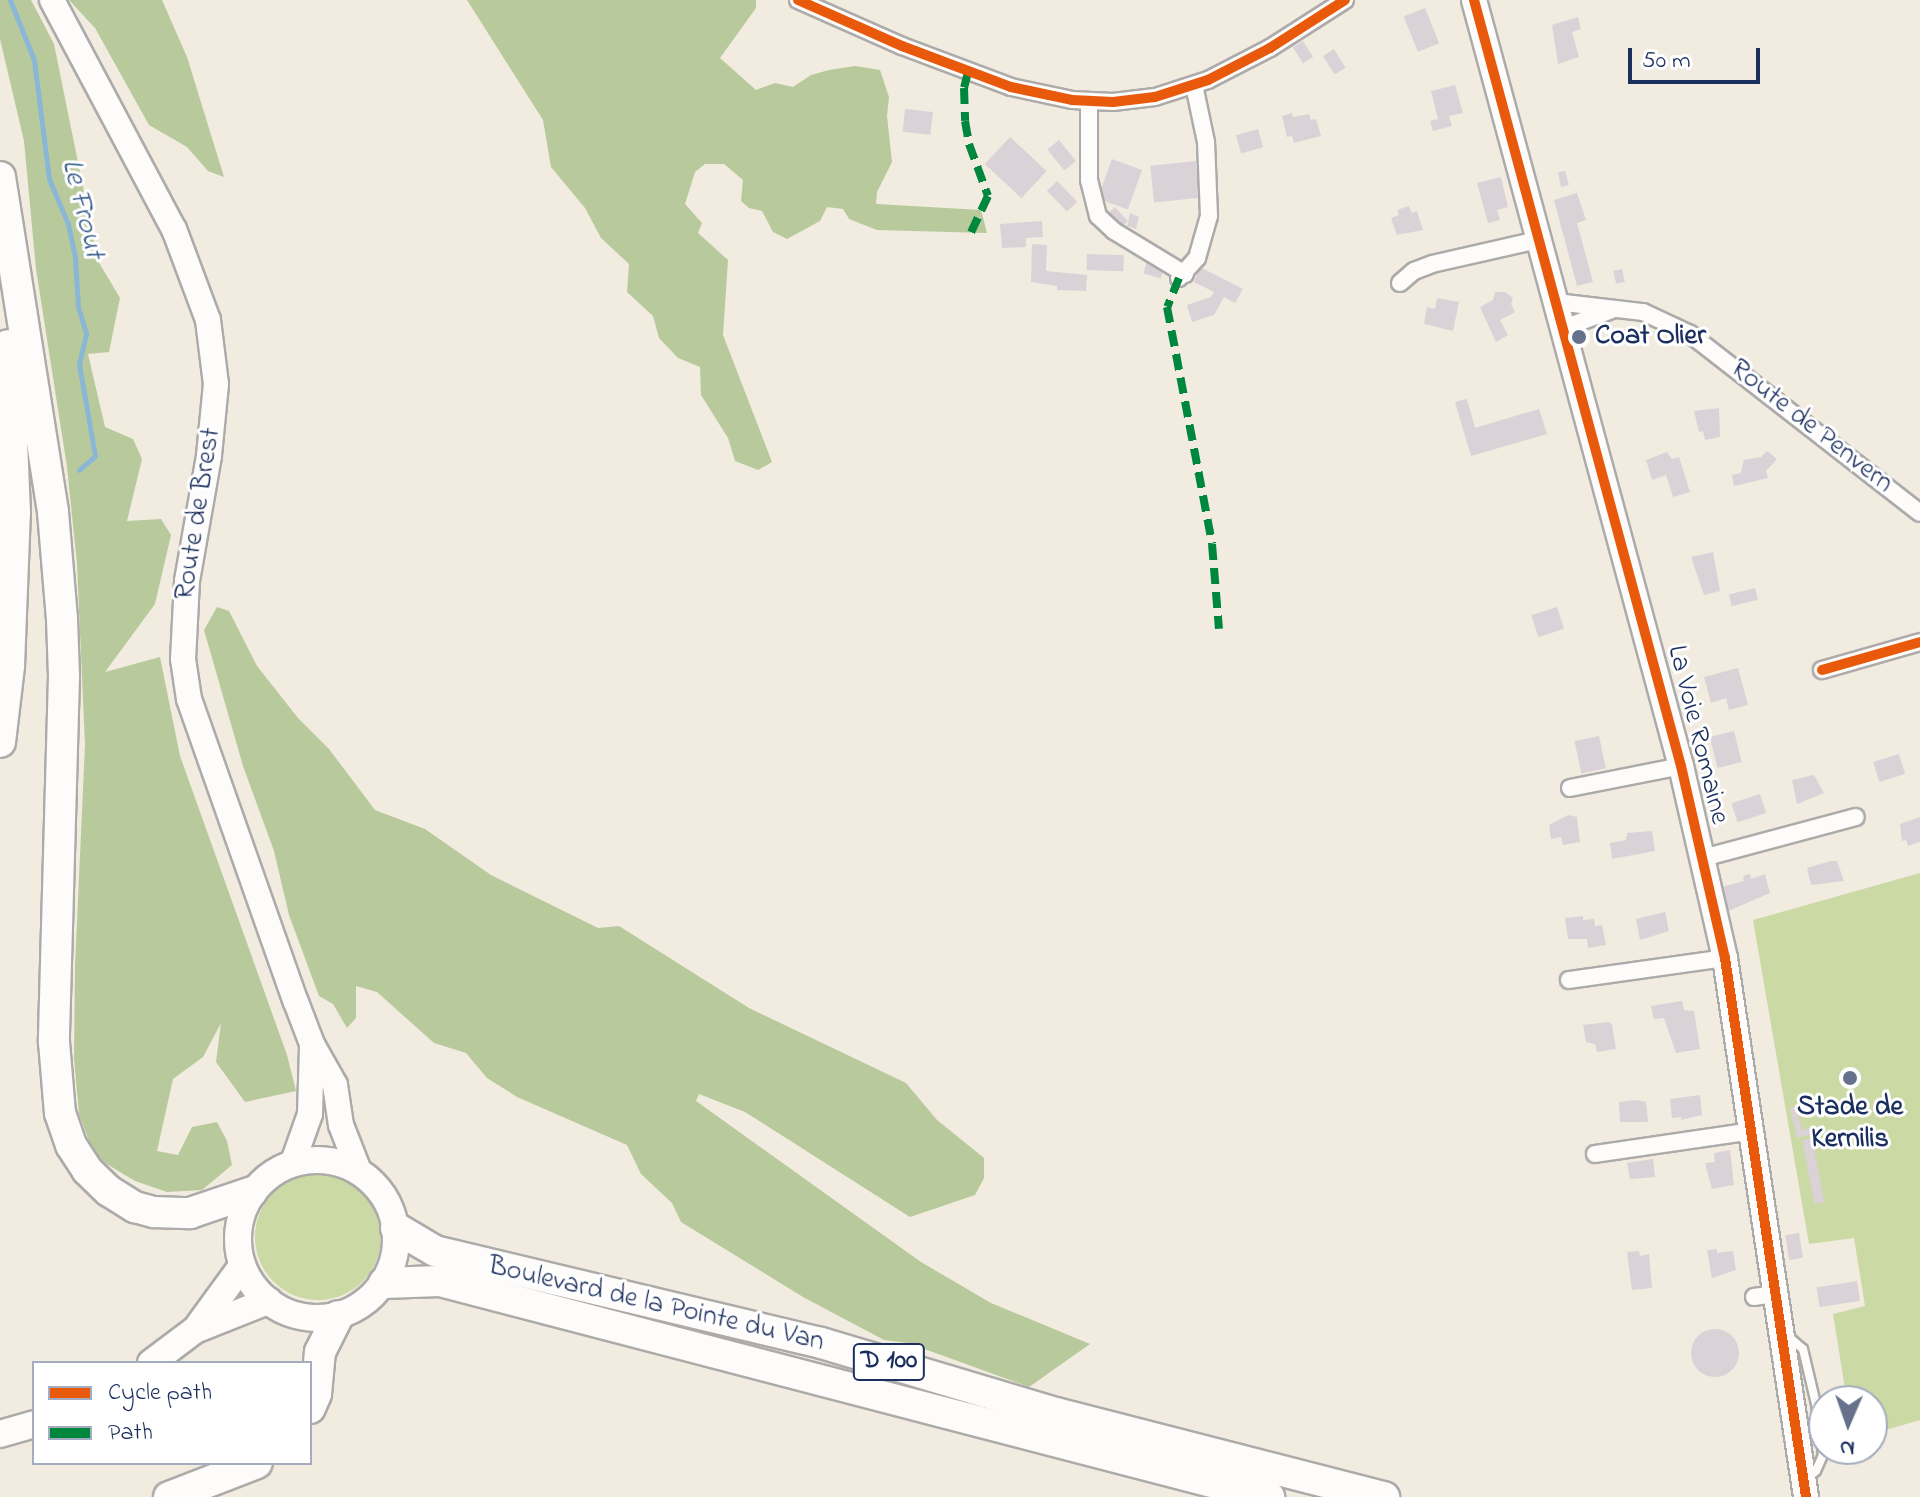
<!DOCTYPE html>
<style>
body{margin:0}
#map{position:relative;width:1920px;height:1497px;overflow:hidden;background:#f1ebe0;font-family:"Indie Flower",sans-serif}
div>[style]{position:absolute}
.green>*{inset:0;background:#cbd9a4}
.round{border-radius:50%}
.forest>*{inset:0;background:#b8ca9c}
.stream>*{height:5px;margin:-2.5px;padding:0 2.5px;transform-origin:2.5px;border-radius:2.5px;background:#8bb7d6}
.building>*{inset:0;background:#dbd2d8;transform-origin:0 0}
.roads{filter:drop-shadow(2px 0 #acabaa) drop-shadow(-2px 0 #acabaa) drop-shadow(0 2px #acabaa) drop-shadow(0 -2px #acabaa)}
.lane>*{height:8px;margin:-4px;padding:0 4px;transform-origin:4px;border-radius:4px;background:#fdfcfa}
.street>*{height:16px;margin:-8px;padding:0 8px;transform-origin:8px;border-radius:8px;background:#fdfcfa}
.secondary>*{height:24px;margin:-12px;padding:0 12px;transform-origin:12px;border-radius:12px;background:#fdfcfa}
.primary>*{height:26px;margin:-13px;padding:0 13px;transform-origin:13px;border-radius:13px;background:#fdfcfa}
.primary>.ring{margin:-13px;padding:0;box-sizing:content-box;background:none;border:26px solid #fdfcfa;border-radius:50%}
.highway>*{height:30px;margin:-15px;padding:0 15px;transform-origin:15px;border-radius:15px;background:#fdfcfa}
.quiet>*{height:8px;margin-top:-4px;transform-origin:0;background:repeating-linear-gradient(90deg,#00873e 0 16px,transparent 0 24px)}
.cycleway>*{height:10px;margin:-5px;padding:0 5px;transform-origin:5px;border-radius:5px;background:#e8590c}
.dots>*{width:22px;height:22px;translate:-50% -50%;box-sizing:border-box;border:4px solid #fff;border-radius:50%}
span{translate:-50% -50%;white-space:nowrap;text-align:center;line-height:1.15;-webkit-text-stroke:6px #fff;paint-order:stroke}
.shield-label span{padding:2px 6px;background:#fff;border:2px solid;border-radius:6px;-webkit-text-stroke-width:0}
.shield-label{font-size:26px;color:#1b2f5e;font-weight:700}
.poi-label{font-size:28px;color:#1b2f5e;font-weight:700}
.left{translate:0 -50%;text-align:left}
.street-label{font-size:28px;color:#1b2f5e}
.water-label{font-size:30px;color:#365d8c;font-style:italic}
.legend{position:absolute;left:32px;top:1361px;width:280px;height:104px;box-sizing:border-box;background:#fff;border:2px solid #a4acbf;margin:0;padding:10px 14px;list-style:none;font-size:24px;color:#1b2f5e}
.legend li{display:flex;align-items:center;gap:16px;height:40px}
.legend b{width:40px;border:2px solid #a4acbf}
.north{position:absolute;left:1808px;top:1385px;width:80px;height:80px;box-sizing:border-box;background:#fff;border:2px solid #a4acbf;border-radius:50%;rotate:182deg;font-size:22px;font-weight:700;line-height:32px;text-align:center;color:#1b2f5e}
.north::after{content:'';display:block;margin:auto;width:28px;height:36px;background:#66718c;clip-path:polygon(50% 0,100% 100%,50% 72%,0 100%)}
.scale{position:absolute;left:1628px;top:48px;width:132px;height:36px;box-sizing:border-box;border:4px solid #1b2f5e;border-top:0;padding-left:10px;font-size:24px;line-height:28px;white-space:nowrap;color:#1b2f5e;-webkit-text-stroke:6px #fff;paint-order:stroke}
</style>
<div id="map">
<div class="green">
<i style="clip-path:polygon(1920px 873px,1920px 1420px,1872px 1434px,1872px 1401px,1847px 1401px,1833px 1314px,1865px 1306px,1854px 1238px,1809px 1244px,1753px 920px)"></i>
<i class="round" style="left:255px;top:1174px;width:126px;height:126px"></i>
</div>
<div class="forest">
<i style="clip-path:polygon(0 0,31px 0,54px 44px,98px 261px,120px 298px,109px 352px,88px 354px,105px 427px,133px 439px,142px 459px,127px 521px,161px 519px,171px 535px,155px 604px,105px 672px,160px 657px,180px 756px,287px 1055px,296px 1091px,245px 1102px,216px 1062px,221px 1023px,203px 1057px,173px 1079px,157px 1151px,178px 1155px,192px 1127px,217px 1122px,227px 1141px,232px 1165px,202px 1190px,167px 1192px,135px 1181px,95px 1157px,79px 1114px,74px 1059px,75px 966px,85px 745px,77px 564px,67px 467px,36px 269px,24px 141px,0 39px)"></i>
<i style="clip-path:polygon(69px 0,162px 0,187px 57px,224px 177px,208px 171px,187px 147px,149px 125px,95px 28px)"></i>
<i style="clip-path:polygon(467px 0,756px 0,756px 8px,720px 58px,756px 90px,775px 83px,793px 87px,811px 75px,829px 70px,855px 66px,880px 70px,889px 97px,887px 116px,892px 162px,877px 192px,876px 204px,981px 210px,987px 233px,877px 230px,849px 219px,843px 209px,827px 207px,820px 221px,787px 239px,773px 232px,762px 211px,749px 208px,741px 201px,743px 180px,724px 164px,705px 164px,695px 172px,685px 204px,702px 223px,698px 233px,728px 260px,723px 335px,772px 462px,758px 470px,735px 461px,728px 438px,701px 395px,700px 367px,678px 358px,659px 338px,653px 316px,627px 292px,629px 264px,601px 238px,585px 208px,551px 167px,543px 120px)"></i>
<i style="clip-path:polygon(217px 607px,229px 611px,257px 666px,298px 718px,329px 749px,375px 810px,425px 829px,491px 875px,598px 928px,619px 926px,749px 1008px,906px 1083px,937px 1120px,984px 1158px,984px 1178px,975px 1195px,910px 1217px,745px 1112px,699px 1094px,696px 1101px,921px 1262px,991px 1303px,1090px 1344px,1029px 1387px,908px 1343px,884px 1340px,803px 1297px,681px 1222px,672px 1203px,641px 1174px,627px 1145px,517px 1097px,487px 1078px,466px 1053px,434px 1043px,377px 992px,356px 986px,356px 1018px,347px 1028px,333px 1004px,319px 996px,289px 915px,274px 851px,243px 766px,204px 630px)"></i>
</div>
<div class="stream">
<i style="left:10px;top:0;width:65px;rotate:68.2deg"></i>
<i style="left:34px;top:60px;width:120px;rotate:82.8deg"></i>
<i style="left:49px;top:179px;width:49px;rotate:67.1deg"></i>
<i style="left:68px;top:224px;width:35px;rotate:78deg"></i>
<i style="left:75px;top:258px;width:49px;rotate:86.5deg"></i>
<i style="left:78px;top:307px;width:28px;rotate:73deg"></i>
<i style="left:86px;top:334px;width:31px;rotate:103deg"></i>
<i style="left:79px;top:364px;width:93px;rotate:80.1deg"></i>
<i style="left:95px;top:456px;width:21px;rotate:139deg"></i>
</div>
<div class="building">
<i style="left:1425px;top:8px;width:38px;height:23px;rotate:68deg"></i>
<i style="clip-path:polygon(1578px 17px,1581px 29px,1572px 32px,1579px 57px,1558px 64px,1552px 25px)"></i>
<i style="left:1303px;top:41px;width:19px;height:12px;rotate:58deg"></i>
<i style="left:1334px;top:49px;width:22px;height:13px;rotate:58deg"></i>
<i style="clip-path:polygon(1455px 85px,1463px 113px,1449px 116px,1452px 126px,1433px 131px,1430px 121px,1438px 119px,1431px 91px)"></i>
<i style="left:905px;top:109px;width:28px;height:23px;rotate:6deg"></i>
<i style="clip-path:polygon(1292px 113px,1293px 117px,1309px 114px,1311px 120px,1316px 119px,1321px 136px,1294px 143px,1292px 136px,1287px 137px,1282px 116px)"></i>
<i style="left:1258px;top:129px;width:19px;height:23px;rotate:74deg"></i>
<i style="left:1010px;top:137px;width:50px;height:37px;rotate:43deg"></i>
<i style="left:1059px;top:140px;width:27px;height:15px;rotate:51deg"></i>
<i style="left:1112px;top:159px;width:32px;height:42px;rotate:20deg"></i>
<i style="left:1196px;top:161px;width:37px;height:46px;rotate:84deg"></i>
<i style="clip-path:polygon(1565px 171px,1569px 185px,1561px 187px,1558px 172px)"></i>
<i style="clip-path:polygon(1501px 177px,1508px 207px,1497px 210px,1500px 220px,1488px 223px,1477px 183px)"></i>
<i style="left:1057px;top:181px;width:29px;height:14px;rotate:46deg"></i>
<i style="clip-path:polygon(1577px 193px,1586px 220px,1577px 223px,1593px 282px,1577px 286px,1554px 200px)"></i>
<i style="clip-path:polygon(1409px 206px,1412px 213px,1417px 211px,1423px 230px,1397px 235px,1391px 218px,1399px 215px,1397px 210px)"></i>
<i style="left:1115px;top:207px;width:19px;height:11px;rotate:47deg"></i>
<i style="clip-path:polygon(1130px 213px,1139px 217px,1136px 229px,1127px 226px)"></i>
<i style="clip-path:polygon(1042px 221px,1043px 237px,1026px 238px,1026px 247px,1002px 248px,1000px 224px)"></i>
<i style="clip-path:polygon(1032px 244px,1047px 245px,1046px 271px,1087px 275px,1086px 291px,1057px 290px,1057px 286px,1031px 282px)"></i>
<i style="left:1087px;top:254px;width:37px;height:16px;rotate:2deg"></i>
<i style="left:1147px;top:261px;width:18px;height:13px;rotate:16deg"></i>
<i style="clip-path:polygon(1200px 267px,1243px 289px,1235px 303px,1224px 297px,1214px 315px,1192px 322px,1187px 305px,1211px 297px,1214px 292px,1194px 282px)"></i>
<i style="left:1622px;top:269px;width:13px;height:9px;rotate:77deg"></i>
<i style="clip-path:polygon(1495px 292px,1505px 292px,1513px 298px,1511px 304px,1515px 312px,1500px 320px,1508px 335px,1496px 342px,1480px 307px,1493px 300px)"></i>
<i style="clip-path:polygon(1437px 298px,1459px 302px,1453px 331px,1424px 324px,1427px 307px,1435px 309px)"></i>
<i style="clip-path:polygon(1467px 399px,1475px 428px,1539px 409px,1547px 434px,1471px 456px,1455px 402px)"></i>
<i style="clip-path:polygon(1719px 408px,1720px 437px,1705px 440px,1703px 431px,1699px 432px,1694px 411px)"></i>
<i style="clip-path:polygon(1767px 451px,1777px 459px,1766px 471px,1768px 478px,1734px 486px,1732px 475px,1741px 473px,1744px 460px,1761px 457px)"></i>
<i style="clip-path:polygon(1667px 452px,1672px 459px,1679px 457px,1690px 492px,1673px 497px,1666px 475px,1652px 480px,1646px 460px)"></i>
<i style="clip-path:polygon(1713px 552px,1720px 591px,1704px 595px,1691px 557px)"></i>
<i style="left:1755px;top:588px;width:12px;height:27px;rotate:76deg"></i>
<i style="left:1557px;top:607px;width:23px;height:27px;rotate:72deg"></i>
<i style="clip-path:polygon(1738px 668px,1748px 705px,1729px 710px,1726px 698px,1711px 703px,1704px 677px)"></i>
<i style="left:1734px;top:731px;width:32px;height:25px;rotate:76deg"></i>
<i style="left:1599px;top:736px;width:33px;height:25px;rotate:78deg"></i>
<i style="left:1899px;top:754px;width:21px;height:27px;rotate:73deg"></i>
<i style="clip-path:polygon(1814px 775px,1824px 793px,1797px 804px,1792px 780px)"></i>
<i style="left:1760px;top:794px;width:20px;height:30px;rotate:72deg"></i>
<i style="clip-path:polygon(1568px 815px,1577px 817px,1580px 842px,1563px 845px,1561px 837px,1551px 839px,1549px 825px)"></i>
<i style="clip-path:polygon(1920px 817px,1920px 842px,1908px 846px,1906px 840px,1902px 841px,1900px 824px)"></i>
<i style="clip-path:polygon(1652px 831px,1655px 851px,1612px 859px,1610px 843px,1626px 840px,1627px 833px)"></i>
<i style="clip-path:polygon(1831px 861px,1837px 861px,1844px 881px,1811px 885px,1807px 868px)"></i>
<i style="clip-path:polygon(1750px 874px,1751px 879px,1765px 874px,1770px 893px,1728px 911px,1722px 887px,1744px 881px,1743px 876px)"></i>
<i style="clip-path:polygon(1665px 912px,1669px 931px,1640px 940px,1636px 919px)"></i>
<i style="clip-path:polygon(1583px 916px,1583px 920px,1594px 919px,1595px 926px,1602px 925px,1606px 945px,1588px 948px,1587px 939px,1568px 939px,1565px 918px)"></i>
<i style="clip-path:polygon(1682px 1001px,1684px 1010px,1694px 1011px,1700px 1049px,1676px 1053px,1664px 1018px,1654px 1019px,1651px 1006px)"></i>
<i style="clip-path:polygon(1609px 1022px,1612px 1025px,1616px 1049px,1597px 1052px,1595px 1044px,1586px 1042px,1583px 1025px)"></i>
<i style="clip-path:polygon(1700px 1095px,1702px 1115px,1681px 1120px,1681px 1117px,1672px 1118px,1670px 1099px)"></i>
<i style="clip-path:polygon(1636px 1100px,1646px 1102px,1648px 1122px,1620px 1122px,1619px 1102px)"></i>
<i style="clip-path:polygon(1806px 1104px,1808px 1112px,1798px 1115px,1802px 1130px,1812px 1127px,1814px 1134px,1797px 1138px,1790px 1108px)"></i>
<i style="left:1812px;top:1138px;width:65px;height:10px;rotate:79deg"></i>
<i style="clip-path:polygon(1730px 1150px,1734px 1185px,1712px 1189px,1705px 1163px,1715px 1162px,1714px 1153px)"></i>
<i style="clip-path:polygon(1653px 1159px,1655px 1177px,1630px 1179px,1627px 1163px)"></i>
<i style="left:1799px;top:1233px;width:25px;height:14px;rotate:81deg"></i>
<i style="clip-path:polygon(1717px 1249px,1717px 1253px,1733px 1251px,1736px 1270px,1712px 1278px,1707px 1250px)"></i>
<i style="clip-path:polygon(1639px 1251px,1640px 1256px,1649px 1254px,1652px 1288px,1632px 1290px,1627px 1252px)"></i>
<i style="left:1857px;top:1281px;width:20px;height:41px;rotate:81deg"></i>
<i class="round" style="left:1691px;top:1329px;width:48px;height:48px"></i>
</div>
<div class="roads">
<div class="lane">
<i style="left:1785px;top:1338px;width:4px;rotate:-14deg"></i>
<i style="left:1789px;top:1337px;width:18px;rotate:41deg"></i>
<i style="left:1803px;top:1349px;width:57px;rotate:76.7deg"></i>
<i style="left:1816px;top:1404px;width:51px;rotate:82.2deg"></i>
<i style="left:1823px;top:1455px;width:17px;rotate:114deg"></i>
<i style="left:1816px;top:1471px;width:10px;rotate:143deg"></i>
</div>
<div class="street">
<i style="left:798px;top:0;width:114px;rotate:23.9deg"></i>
<i style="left:902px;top:46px;width:116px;rotate:20.6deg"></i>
<i style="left:1011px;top:87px;width:62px;rotate:12deg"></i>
<i style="left:1072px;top:100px;width:41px;rotate:2.8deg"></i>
<i style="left:1113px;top:102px;width:42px;rotate:-6.8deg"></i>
<i style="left:1155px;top:97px;width:56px;rotate:-17.8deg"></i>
<i style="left:1208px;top:80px;width:70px;rotate:-27.3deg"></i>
<i style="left:1270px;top:48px;width:89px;rotate:-32.6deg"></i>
<i style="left:1089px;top:102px;width:78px;rotate:90deg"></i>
<i style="left:1089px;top:180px;width:37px;rotate:76deg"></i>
<i style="left:1098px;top:216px;width:22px;rotate:43deg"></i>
<i style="left:1114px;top:231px;width:83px;rotate:31.2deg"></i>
<i style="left:1179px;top:278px;width:27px;rotate:-48deg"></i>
<i style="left:1197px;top:258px;width:44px;rotate:-74.1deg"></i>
<i style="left:1209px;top:216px;width:74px;rotate:-92.3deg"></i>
<i style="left:1206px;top:142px;width:58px;rotate:-101.9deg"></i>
<i style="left:1400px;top:283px;width:18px;rotate:-41deg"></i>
<i style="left:1414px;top:271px;width:19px;rotate:-21deg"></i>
<i style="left:1432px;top:264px;width:109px;rotate:-12.8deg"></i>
<i style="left:1556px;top:302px;width:88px;rotate:6.6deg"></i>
<i style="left:1643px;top:312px;width:52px;rotate:25.1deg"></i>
<i style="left:1690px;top:334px;width:291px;rotate:37.9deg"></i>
<i style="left:1564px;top:328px;width:51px;rotate:-20.6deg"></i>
<i style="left:1822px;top:670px;width:102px;rotate:-15.9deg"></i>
<i style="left:1570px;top:788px;width:113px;rotate:-11.2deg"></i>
<i style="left:1703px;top:858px;width:158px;rotate:-15deg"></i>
<i style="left:1569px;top:980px;width:158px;rotate:-8deg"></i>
<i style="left:1595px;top:1154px;width:160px;rotate:-8.3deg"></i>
<i style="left:1754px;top:1297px;width:22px;rotate:-8deg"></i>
</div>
<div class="secondary">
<i style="left:52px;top:0;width:259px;rotate:62deg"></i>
<i style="left:174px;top:229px;width:97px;rotate:69.5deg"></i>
<i style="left:208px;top:320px;width:64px;rotate:82.9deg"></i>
<i style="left:216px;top:384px;width:72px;rotate:95.6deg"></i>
<i style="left:209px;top:456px;width:127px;rotate:100deg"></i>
<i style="left:187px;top:581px;width:78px;rotate:92.9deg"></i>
<i style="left:183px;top:659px;width:40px;rotate:81.5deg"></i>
<i style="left:189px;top:699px;width:321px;rotate:70.6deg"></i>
<i style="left:296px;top:1002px;width:45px;rotate:69.1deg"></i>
<i style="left:312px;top:1044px;width:47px;rotate:60.7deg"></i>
<i style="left:335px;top:1085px;width:40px;rotate:81.5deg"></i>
<i style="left:341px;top:1125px;width:49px;rotate:68.6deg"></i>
<i style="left:1474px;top:0;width:793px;rotate:74.88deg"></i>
<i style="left:1681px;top:766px;width:197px;rotate:77.1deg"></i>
<i style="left:1725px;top:958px;width:545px;rotate:81.45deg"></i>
<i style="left:293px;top:1162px;width:51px;rotate:-70.5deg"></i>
<i style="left:310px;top:1114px;width:68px;rotate:-88.3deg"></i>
</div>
<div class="primary">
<i class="ring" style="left:238px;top:1160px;width:132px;height:132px"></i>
<i style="left:199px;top:1325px;width:73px;rotate:-53.9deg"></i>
<i style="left:151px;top:1363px;width:55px;rotate:-36.9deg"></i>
<i style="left:195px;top:1330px;width:79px;rotate:-21.7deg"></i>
<i style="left:0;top:1434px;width:35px;rotate:-16deg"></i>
</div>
<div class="highway">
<i style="left:0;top:177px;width:339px;rotate:81deg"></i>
<i style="left:53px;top:512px;width:107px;rotate:85.2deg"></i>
<i style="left:62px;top:619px;width:57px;rotate:88deg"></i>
<i style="left:64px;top:676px;width:366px;rotate:91.6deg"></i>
<i style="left:54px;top:1042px;width:71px;rotate:85.2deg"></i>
<i style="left:60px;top:1113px;width:34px;rotate:71deg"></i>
<i style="left:71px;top:1145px;width:30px;rotate:57deg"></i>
<i style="left:87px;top:1170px;width:30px;rotate:44deg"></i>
<i style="left:109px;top:1191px;width:31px;rotate:32deg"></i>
<i style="left:135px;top:1207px;width:20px;rotate:15deg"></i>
<i style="left:154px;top:1212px;width:36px;rotate:2deg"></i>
<i style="left:190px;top:1213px;width:65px;rotate:-18.7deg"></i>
<i style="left:0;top:742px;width:77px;rotate:-83.2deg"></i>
<i style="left:9px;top:666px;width:153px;rotate:-87.8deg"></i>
<i style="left:15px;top:513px;width:168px;rotate:-92.4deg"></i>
<i style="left:396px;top:1228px;width:45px;rotate:30.5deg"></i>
<i style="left:435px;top:1251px;width:397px;rotate:13.4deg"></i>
<i style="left:821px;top:1343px;width:245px;rotate:16.6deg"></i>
<i style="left:1056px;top:1413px;width:339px;rotate:14.4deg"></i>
<i style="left:384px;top:1283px;width:56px;rotate:-2deg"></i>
<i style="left:440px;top:1281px;width:857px;rotate:14.6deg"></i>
<i style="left:310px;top:1408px;width:15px;rotate:-67deg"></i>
<i style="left:316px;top:1394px;width:42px;rotate:-84.6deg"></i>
<i style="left:320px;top:1352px;width:40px;rotate:-63.4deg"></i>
<i style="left:169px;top:1497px;width:94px;rotate:-21.1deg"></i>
</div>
</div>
<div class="quiet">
<i style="left:968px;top:72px;width:16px;rotate:104deg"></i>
<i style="left:964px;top:88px;width:33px;rotate:88deg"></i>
<i style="left:965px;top:121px;width:23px;rotate:80deg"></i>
<i style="left:969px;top:144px;width:55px;rotate:69.9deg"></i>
<i style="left:988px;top:196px;width:40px;rotate:115deg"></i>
<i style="left:1179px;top:278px;width:31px;rotate:112deg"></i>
<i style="left:1167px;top:307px;width:241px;rotate:79.2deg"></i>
<i style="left:1212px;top:544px;width:85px;rotate:85.3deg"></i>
</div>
<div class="cycleway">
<i style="left:798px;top:0;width:114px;rotate:23.9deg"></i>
<i style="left:902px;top:46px;width:116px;rotate:20.6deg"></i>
<i style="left:1011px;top:87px;width:62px;rotate:12deg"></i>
<i style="left:1072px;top:100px;width:41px;rotate:2.8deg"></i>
<i style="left:1113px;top:102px;width:42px;rotate:-6.8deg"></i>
<i style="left:1155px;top:97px;width:56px;rotate:-17.8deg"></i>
<i style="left:1208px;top:80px;width:70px;rotate:-27.3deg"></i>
<i style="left:1270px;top:48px;width:89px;rotate:-32.6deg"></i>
<i style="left:1474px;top:0;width:793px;rotate:74.88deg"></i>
<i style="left:1681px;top:766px;width:197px;rotate:77.1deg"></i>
<i style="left:1725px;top:958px;width:545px;rotate:81.45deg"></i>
<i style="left:1822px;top:670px;width:102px;rotate:-15.9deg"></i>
</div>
<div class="dots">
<i style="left:1579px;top:337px;background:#66718c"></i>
<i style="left:1850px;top:1078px;background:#66718c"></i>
</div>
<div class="shield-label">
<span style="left:889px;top:1362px">D 100</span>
</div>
<div class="poi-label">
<span class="left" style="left:1595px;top:337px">Coat Olier</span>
<span style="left:1850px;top:1124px">Stade de<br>Kernilis</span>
</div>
<div class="street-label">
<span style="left:1811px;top:427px;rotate:38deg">Route de Penvern</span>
<span style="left:199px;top:514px;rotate:-81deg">Route de Brest</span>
<span style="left:1697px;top:735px;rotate:76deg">La Voie Romaine</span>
<span style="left:656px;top:1305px;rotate:13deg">Boulevard de la Pointe du Van</span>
</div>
<div class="water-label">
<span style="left:82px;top:209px;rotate:76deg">Le Frout</span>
</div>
<ul class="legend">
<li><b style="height:10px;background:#e8590c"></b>Cycle path</li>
<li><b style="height:10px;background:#00873e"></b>Path</li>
</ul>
<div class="north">N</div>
<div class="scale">50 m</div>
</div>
